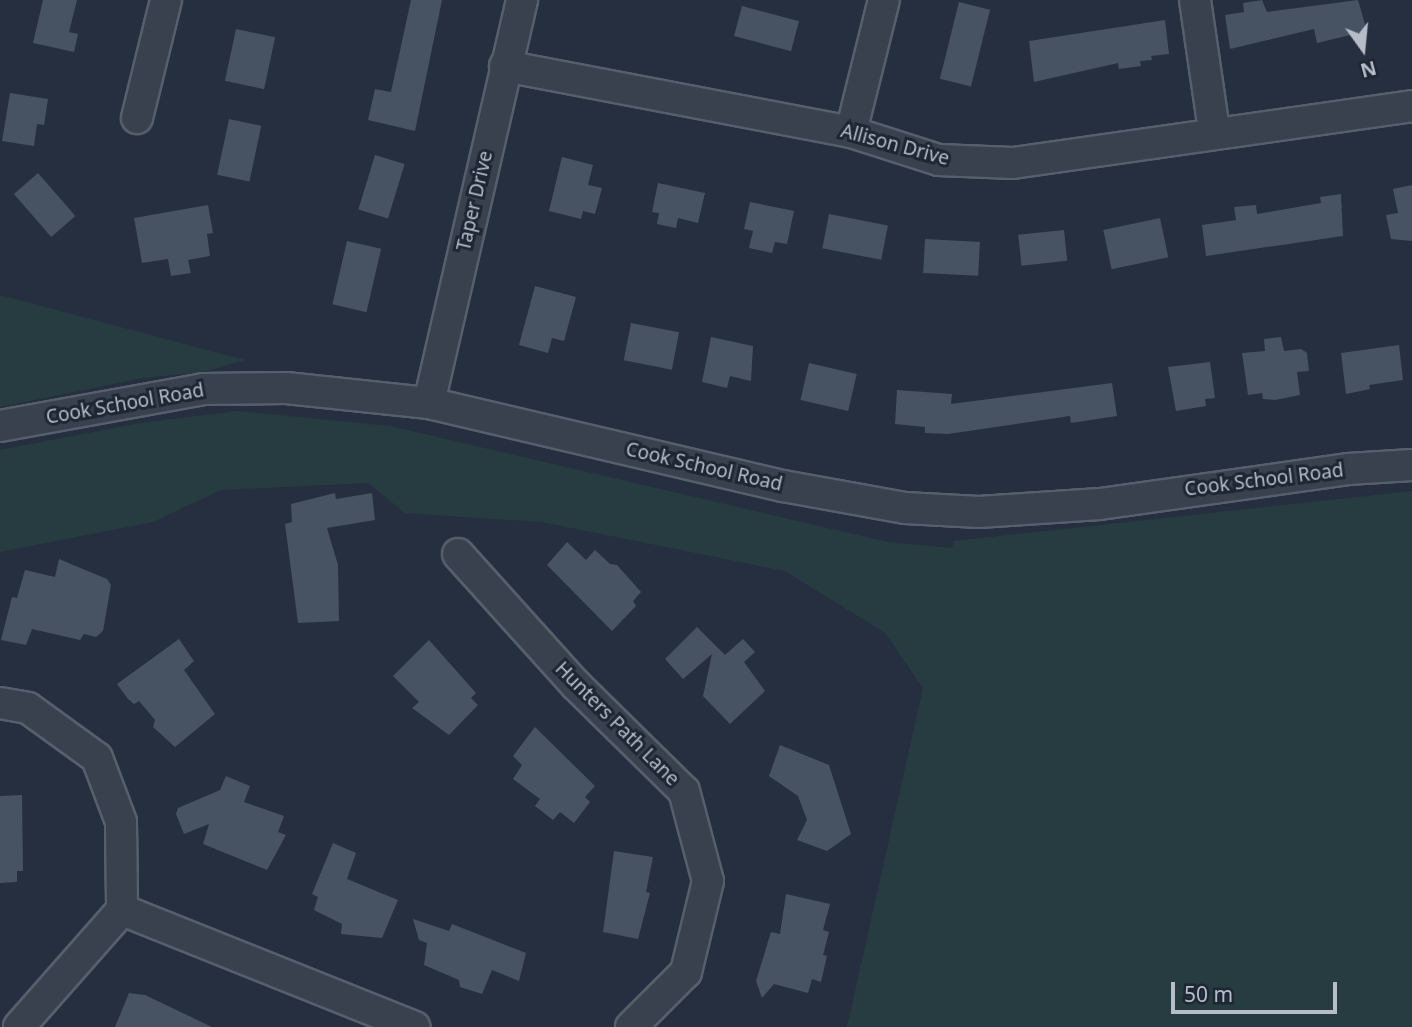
<!DOCTYPE html>
<style>
body{margin:0}
#map{position:relative;width:1412px;height:1027px;overflow:hidden;background:#252f3f;font-family:"Noto Sans",sans-serif}
div>[style]{position:absolute}
.green>*{inset:0;background:#273c40}
.building>*{inset:0;background:#475263;transform-origin:0 0}
.roads{filter:drop-shadow(2px 0 #575f6c) drop-shadow(-2px 0 #575f6c) drop-shadow(0 2px #575f6c) drop-shadow(0 -2px #575f6c)}
.minor>*{height:30px;margin:-15px;padding:0 15px;transform-origin:15px;border-radius:15px;background:#39414f}
span{translate:-50% -50%;white-space:nowrap;text-align:center;line-height:1.15;-webkit-text-stroke:6px #1e2634;paint-order:stroke}
.street-label{font-size:19px;color:#b6bdc9}
.north{position:absolute;left:1328px;top:14px;width:70px;height:70px;-webkit-text-stroke:5px #1e2634;paint-order:stroke;rotate:165deg;font-size:19px;font-weight:700;line-height:28px;text-align:center;color:#b6bdc9}
.north::after{content:'';display:block;margin:auto;width:24px;height:32px;background:#b6bdc9;clip-path:polygon(50% 0,100% 100%,50% 72%,0 100%)}
.scale{position:absolute;left:1171px;top:982px;width:166px;height:32px;box-sizing:border-box;border:4px solid #b6bdc9;border-top:0;padding-left:9px;font-size:21px;line-height:24px;white-space:nowrap;color:#b6bdc9;-webkit-text-stroke:5px #1e2634;paint-order:stroke}
</style>
<div id="map">
<div class="green">
<i style="clip-path:polygon(0 295px,245px 360px,204px 372px,143px 378px,0 407px)"></i>
<i style="clip-path:polygon(238px 411px,390px 426px,888px 542px,952px 548px,954px 541px,1412px 491px,1412px 1027px,847px 1027px,923px 688px,885px 633px,785px 571px,542px 522px,405px 513px,368px 483px,221px 490px,153px 522px,0 552px,0 450px,140px 423px)"></i>
</div>
<div class="building">
<i style="clip-path:polygon(43px 0,77px 0,69px 32px,78px 34px,74px 52px,33px 43px)"></i>
<i style="clip-path:polygon(411px 0,442px 0,415px 131px,368px 120px,375px 89px,391px 92px)"></i>
<i style="clip-path:polygon(1262px 0,1267px 12px,1358px 0,1367px 31px,1317px 43px,1314px 29px,1230px 49px,1225px 15px,1244px 12px,1243px 3px)"></i>
<i style="left:959px;top:2px;width:32px;height:79px;rotate:14deg"></i>
<i style="left:742px;top:6px;width:59px;height:31px;rotate:15deg"></i>
<i style="clip-path:polygon(1165px 20px,1169px 54px,1151px 56px,1152px 60px,1140px 61px,1141px 66px,1119px 69px,1118px 63px,1034px 82px,1029px 41px)"></i>
<i style="left:236px;top:29px;width:40px;height:53px;rotate:12deg"></i>
<i style="clip-path:polygon(10px 93px,48px 99px,44px 125px,37px 124px,34px 146px,2px 141px)"></i>
<i style="left:229px;top:119px;width:33px;height:57px;rotate:12deg"></i>
<i style="left:375px;top:155px;width:31px;height:57px;rotate:17deg"></i>
<i style="clip-path:polygon(562px 157px,593px 165px,588px 185px,602px 188px,595px 214px,583px 211px,581px 219px,549px 211px)"></i>
<i style="left:38px;top:173px;width:57px;height:32px;rotate:49deg"></i>
<i style="clip-path:polygon(658px 183px,705px 193px,698px 223px,678px 218px,676px 228px,657px 224px,659px 213px,652px 212px)"></i>
<i style="clip-path:polygon(1412px 185px,1412px 241px,1391px 239px,1386px 215px,1398px 213px,1393px 189px)"></i>
<i style="clip-path:polygon(1341px 194px,1343px 236px,1206px 256px,1202px 225px,1236px 220px,1234px 207px,1256px 205px,1257px 214px,1321px 203px,1320px 197px)"></i>
<i style="clip-path:polygon(750px 202px,794px 211px,787px 244px,775px 242px,772px 253px,749px 248px,753px 231px,744px 229px)"></i>
<i style="clip-path:polygon(208px 205px,213px 233px,207px 234px,210px 256px,188px 260px,191px 273px,171px 276px,168px 259px,142px 263px,134px 218px)"></i>
<i style="left:829px;top:214px;width:60px;height:35px;rotate:11deg"></i>
<i style="left:1160px;top:218px;width:40px;height:58px;rotate:78deg"></i>
<i style="left:1064px;top:230px;width:31px;height:46px;rotate:84deg"></i>
<i style="left:925px;top:239px;width:55px;height:34px;rotate:3deg"></i>
<i style="left:347px;top:241px;width:35px;height:65px;rotate:13deg"></i>
<i style="clip-path:polygon(535px 286px,576px 297px,564px 341px,552px 338px,548px 353px,519px 345px)"></i>
<i style="left:631px;top:323px;width:49px;height:38px;rotate:11deg"></i>
<i style="clip-path:polygon(711px 337px,753px 346px,751px 381px,730px 376px,727px 388px,702px 382px)"></i>
<i style="clip-path:polygon(1281px 337px,1284px 351px,1301px 349px,1307px 353px,1309px 371px,1297px 372px,1300px 395px,1275px 400px,1263px 399px,1262px 393px,1248px 395px,1242px 353px,1265px 351px,1264px 339px)"></i>
<i style="clip-path:polygon(1399px 345px,1403px 380px,1369px 385px,1370px 389px,1346px 394px,1341px 353px)"></i>
<i style="clip-path:polygon(1210px 362px,1215px 398px,1205px 399px,1206px 406px,1176px 411px,1168px 367px)"></i>
<i style="left:809px;top:363px;width:49px;height:38px;rotate:13deg"></i>
<i style="clip-path:polygon(1112px 383px,1117px 416px,1071px 423px,1070px 416px,948px 434px,925px 433px,925px 427px,895px 424px,897px 390px,952px 394px,951px 404px)"></i>
<i style="clip-path:polygon(335px 493px,336px 499px,372px 493px,375px 520px,327px 528px,338px 565px,339px 621px,298px 623px,285px 524px,292px 522px,291px 504px)"></i>
<i style="clip-path:polygon(567px 542px,586px 560px,595px 550px,610px 564px,617px 565px,641px 592px,633px 601px,636px 606px,612px 631px,547px 565px)"></i>
<i style="clip-path:polygon(59px 559px,107px 579px,111px 585px,103px 631px,96px 637px,84px 634px,80px 640px,32px 629px,26px 645px,1px 640px,12px 597px,17px 598px,25px 570px,55px 577px)"></i>
<i style="clip-path:polygon(697px 627px,725px 655px,743px 639px,755px 652px,744px 662px,765px 691px,730px 724px,703px 696px,712px 654px,683px 679px,665px 659px)"></i>
<i style="clip-path:polygon(179px 639px,194px 661px,184px 670px,215px 714px,175px 747px,153px 727px,155px 720px,139px 701px,134px 704px,128px 699px,117px 684px)"></i>
<i style="clip-path:polygon(429px 640px,476px 693px,471px 698px,478px 705px,449px 735px,412px 708px,419px 702px,393px 676px)"></i>
<i style="clip-path:polygon(535px 727px,595px 786px,585px 797px,590px 802px,574px 823px,560px 812px,553px 820px,535px 806px,540px 799px,513px 779px,522px 765px,513px 756px)"></i>
<i style="clip-path:polygon(780px 745px,829px 765px,851px 834px,827px 851px,797px 840px,807px 820px,798px 796px,769px 776px)"></i>
<i style="clip-path:polygon(226px 776px,250px 786px,244px 802px,284px 816px,278px 832px,286px 835px,267px 870px,203px 844px,209px 824px,184px 834px,176px 814px,178px 808px,220px 790px)"></i>
<i style="clip-path:polygon(22px 795px,23px 871px,17px 871px,17px 882px,0 883px,0 796px)"></i>
<i style="clip-path:polygon(333px 843px,356px 853px,347px 879px,398px 900px,382px 938px,341px 934px,342px 924px,314px 910px,318px 897px,312px 894px)"></i>
<i style="clip-path:polygon(614px 851px,653px 857px,646px 892px,650px 893px,638px 939px,603px 932px)"></i>
<i style="clip-path:polygon(786px 894px,830px 904px,823px 930px,829px 932px,823px 955px,827px 956px,821px 982px,812px 979px,808px 993px,774px 984px,762px 998px,756px 981px,771px 932px,780px 934px)"></i>
<i style="clip-path:polygon(413px 919px,449px 931px,452px 924px,526px 953px,519px 981px,492px 970px,482px 994px,460px 987px,459px 980px,424px 965px,427px 943px,419px 940px)"></i>
<i style="clip-path:polygon(129px 993px,145px 995px,212px 1027px,115px 1027px)"></i>
</div>
<div class="roads">
<div class="minor">
<i style="left:1195px;top:0;width:132px;rotate:81.7deg"></i>
<i style="left:505px;top:66px;width:352px;rotate:10.8deg"></i>
<i style="left:851px;top:132px;width:92px;rotate:17.7deg"></i>
<i style="left:939px;top:160px;width:74px;rotate:2.3deg"></i>
<i style="left:1013px;top:163px;width:403px;rotate:-8.1deg"></i>
<i style="left:137px;top:118px;width:122px;rotate:-76.2deg"></i>
<i style="left:851px;top:132px;width:136px;rotate:-76deg"></i>
<i style="left:429px;top:403px;width:414px;rotate:-77deg"></i>
<i style="left:0;top:426px;width:206px;rotate:-10.3deg"></i>
<i style="left:203px;top:389px;width:83px;rotate:-0.7deg"></i>
<i style="left:286px;top:388px;width:144px;rotate:6deg"></i>
<i style="left:429px;top:403px;width:364px;rotate:13.2deg"></i>
<i style="left:783px;top:486px;width:124px;rotate:10.2deg"></i>
<i style="left:905px;top:508px;width:74px;rotate:3.1deg"></i>
<i style="left:979px;top:512px;width:121px;rotate:-3.8deg"></i>
<i style="left:1100px;top:504px;width:250px;rotate:-8deg"></i>
<i style="left:1348px;top:469px;width:64px;rotate:-3.6deg"></i>
<i style="left:458px;top:554px;width:176px;rotate:48deg"></i>
<i style="left:576px;top:685px;width:151px;rotate:44.5deg"></i>
<i style="left:684px;top:791px;width:93px;rotate:75.1deg"></i>
<i style="left:708px;top:881px;width:94px;rotate:103.6deg"></i>
<i style="left:686px;top:972px;width:78px;rotate:135deg"></i>
<i style="left:0;top:703px;width:28px;rotate:10deg"></i>
<i style="left:28px;top:708px;width:85px;rotate:35.9deg"></i>
<i style="left:97px;top:758px;width:68px;rotate:69.4deg"></i>
<i style="left:121px;top:822px;width:88px;rotate:89.3deg"></i>
<i style="left:122px;top:910px;width:156px;rotate:131.4deg"></i>
<i style="left:122px;top:910px;width:315px;rotate:21.8deg"></i>
</div>
</div>
<div class="street-label">
<span style="left:895px;top:145px;rotate:15deg">Allison Drive</span>
<span style="left:475px;top:201px;rotate:-77deg">Taper Drive</span>
<span style="left:125px;top:404px;rotate:-10deg">Cook School Road</span>
<span style="left:704px;top:467px;rotate:13deg">Cook School Road</span>
<span style="left:1264px;top:480px;rotate:-7deg">Cook School Road</span>
<span style="left:617px;top:724px;rotate:45deg">Hunters Path Lane</span>
</div>
<div class="north">N</div>
<div class="scale">50 m</div>
</div>
